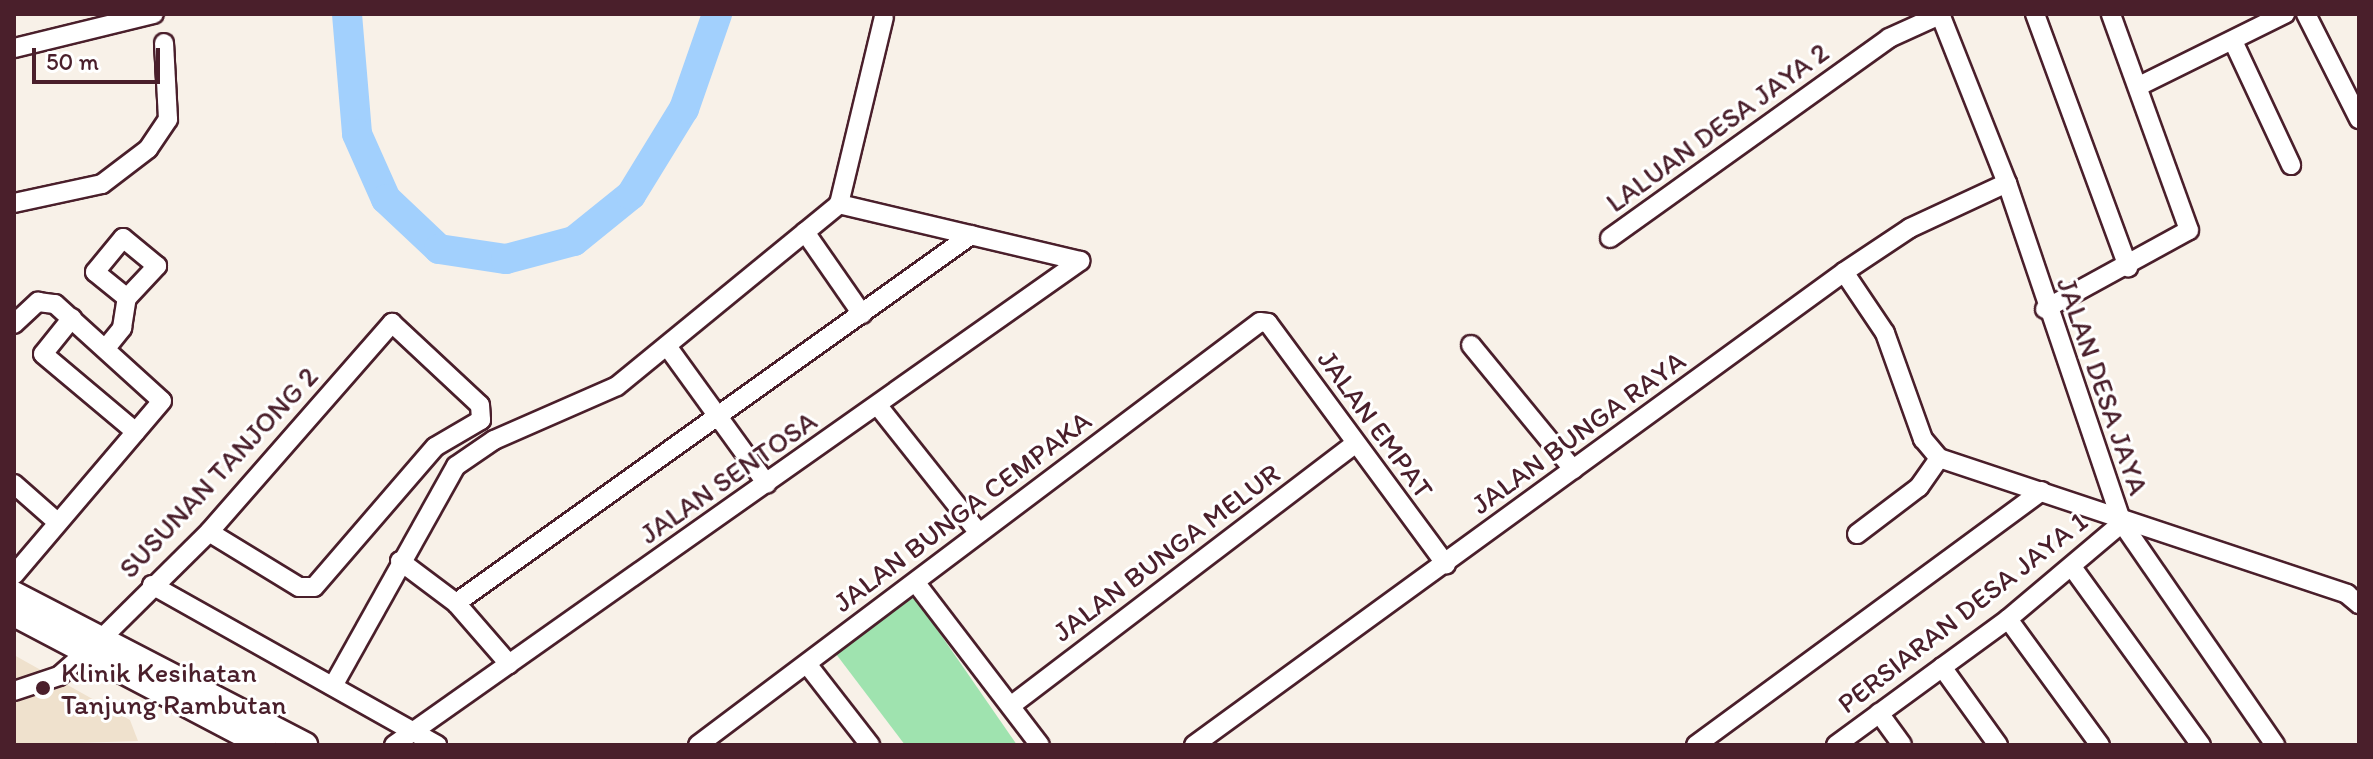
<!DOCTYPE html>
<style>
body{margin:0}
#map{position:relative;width:2373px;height:759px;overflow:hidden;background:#f8f1e8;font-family:Itim,sans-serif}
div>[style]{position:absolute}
.built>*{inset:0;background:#efe1cd}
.green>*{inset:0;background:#9fe3af}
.river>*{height:30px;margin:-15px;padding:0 15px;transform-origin:15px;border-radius:15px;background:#a2d0fd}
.roads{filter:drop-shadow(2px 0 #4a1f2b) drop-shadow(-2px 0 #4a1f2b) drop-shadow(0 2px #4a1f2b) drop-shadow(0 -2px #4a1f2b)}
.minor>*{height:18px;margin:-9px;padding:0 9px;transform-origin:9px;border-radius:9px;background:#fff}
.major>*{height:24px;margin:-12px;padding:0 12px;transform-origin:12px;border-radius:12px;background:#fff}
.dots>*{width:22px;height:22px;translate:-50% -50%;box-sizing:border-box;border:4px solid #fff;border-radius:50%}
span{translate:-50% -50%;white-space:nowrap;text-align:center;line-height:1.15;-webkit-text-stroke:6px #fff;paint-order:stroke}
.street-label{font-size:28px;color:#4a1f2b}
.poi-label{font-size:28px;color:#4a1f2b}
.left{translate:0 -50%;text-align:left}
.frame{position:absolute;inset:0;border:16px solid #4a1f2b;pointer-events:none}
.scale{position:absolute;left:32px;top:48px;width:128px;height:36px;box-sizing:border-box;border:4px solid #4a1f2b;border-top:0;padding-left:10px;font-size:24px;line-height:28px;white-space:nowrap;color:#4a1f2b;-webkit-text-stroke:6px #fff;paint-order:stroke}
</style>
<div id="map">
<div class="built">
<i style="clip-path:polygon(14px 655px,130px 720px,138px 741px,14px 745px)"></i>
</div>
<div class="green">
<i style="clip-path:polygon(914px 596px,1017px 745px,905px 745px,836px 654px)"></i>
</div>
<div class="river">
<i style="left:347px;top:14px;width:120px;rotate:85.2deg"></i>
<i style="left:357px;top:134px;width:71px;rotate:66deg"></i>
<i style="left:386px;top:199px;width:73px;rotate:43.3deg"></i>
<i style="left:439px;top:249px;width:68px;rotate:8.5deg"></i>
<i style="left:506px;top:259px;width:70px;rotate:-14.8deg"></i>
<i style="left:574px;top:241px;width:73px;rotate:-38.9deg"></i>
<i style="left:631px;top:195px;width:101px;rotate:-58.4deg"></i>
<i style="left:684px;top:109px;width:101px;rotate:-70.8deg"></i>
</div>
<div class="roads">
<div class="minor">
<i style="left:1940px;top:14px;width:182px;rotate:68.4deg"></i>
<i style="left:2007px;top:183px;width:359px;rotate:71.3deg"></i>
<i style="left:2122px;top:523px;width:270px;rotate:55.4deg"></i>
<i style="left:2035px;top:14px;width:270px;rotate:69.8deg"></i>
<i style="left:2306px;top:14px;width:118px;rotate:63.2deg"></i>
<i style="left:2233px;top:41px;width:137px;rotate:64.9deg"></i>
<i style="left:14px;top:48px;width:144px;rotate:-13.7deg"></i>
<i style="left:2139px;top:86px;width:163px;rotate:-26.3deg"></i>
<i style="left:14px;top:203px;width:90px;rotate:-12.2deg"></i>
<i style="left:102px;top:184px;width:58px;rotate:-37.3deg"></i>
<i style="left:148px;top:149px;width:36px;rotate:-56deg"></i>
<i style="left:168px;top:119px;width:76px;rotate:-93deg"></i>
<i style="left:805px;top:232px;width:100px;rotate:55.2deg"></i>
<i style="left:1610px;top:238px;width:343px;rotate:-35.6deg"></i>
<i style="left:1889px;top:38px;width:58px;rotate:-24.4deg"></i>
<i style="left:1844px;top:272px;width:73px;rotate:56.1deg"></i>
<i style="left:1885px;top:333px;width:113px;rotate:70.3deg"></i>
<i style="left:1923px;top:439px;width:25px;rotate:50deg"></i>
<i style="left:1939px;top:458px;width:430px;rotate:18.4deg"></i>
<i style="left:2347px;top:594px;width:16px;rotate:40deg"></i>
<i style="left:2045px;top:309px;width:164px;rotate:-28.7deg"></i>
<i style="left:2189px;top:230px;width:230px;rotate:-109.9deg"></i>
<i style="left:72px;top:318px;width:46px;rotate:128.9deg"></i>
<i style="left:43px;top:354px;width:121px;rotate:40deg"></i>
<i style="left:14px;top:324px;width:33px;rotate:-43deg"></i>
<i style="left:38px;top:302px;width:17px;rotate:7deg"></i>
<i style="left:55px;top:304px;width:144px;rotate:42.2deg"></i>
<i style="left:162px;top:401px;width:228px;rotate:130.4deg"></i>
<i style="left:1471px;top:345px;width:161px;rotate:50.6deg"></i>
<i style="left:667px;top:346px;width:170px;rotate:54.1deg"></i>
<i style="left:106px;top:348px;width:26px;rotate:-51deg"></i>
<i style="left:122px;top:328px;width:30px;rotate:-81deg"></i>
<i style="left:127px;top:298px;width:44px;rotate:-46.8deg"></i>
<i style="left:157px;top:266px;width:44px;rotate:-140.5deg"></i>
<i style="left:123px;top:238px;width:44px;rotate:129.5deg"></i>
<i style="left:95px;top:272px;width:41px;rotate:39.1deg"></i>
<i style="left:878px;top:406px;width:162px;rotate:51.5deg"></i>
<i style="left:14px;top:484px;width:56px;rotate:41.4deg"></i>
<i style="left:1857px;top:534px;width:78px;rotate:-37.2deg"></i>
<i style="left:1919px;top:487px;width:35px;rotate:-55deg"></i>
<i style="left:400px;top:561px;width:70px;rotate:36.9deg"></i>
<i style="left:456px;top:603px;width:81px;rotate:49deg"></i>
<i style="left:2072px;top:567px;width:220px;rotate:54.1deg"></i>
<i style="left:916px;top:583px;width:204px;rotate:52.6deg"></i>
<i style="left:152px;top:585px;width:327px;rotate:29.3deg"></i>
<i style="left:456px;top:603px;width:633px;rotate:-35.55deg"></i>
<i style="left:2008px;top:619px;width:156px;rotate:53.9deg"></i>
<i style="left:807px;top:664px;width:103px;rotate:52.1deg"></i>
<i style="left:1942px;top:667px;width:96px;rotate:54.3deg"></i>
<i style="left:333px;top:686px;width:252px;rotate:-60.8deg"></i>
<i style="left:456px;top:466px;width:46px;rotate:-34.4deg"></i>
<i style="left:494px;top:440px;width:134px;rotate:-23.7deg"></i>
<i style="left:617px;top:386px;width:287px;rotate:-39.3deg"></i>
<i style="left:839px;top:204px;width:192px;rotate:-76.5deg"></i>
<i style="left:14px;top:691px;width:47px;rotate:-18.4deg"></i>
<i style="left:59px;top:676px;width:56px;rotate:-41.4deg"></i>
<i style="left:101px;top:639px;width:152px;rotate:-44.7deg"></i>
<i style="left:209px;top:532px;width:278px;rotate:-48.8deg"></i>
<i style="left:392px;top:323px;width:120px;rotate:43deg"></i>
<i style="left:480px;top:405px;width:15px;rotate:86deg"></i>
<i style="left:481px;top:420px;width:53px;rotate:149.6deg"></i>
<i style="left:435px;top:447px;width:185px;rotate:130.8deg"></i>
<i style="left:314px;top:587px;width:15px;rotate:180deg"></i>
<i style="left:299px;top:587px;width:105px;rotate:-148.6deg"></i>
<i style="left:1012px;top:705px;width:430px;rotate:-37.3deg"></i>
<i style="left:1879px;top:713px;width:39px;rotate:54deg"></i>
<i style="left:394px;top:745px;width:840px;rotate:-35.2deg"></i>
<i style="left:1080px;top:261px;width:248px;rotate:-166.7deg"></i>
<i style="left:698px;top:745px;width:703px;rotate:-36.97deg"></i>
<i style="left:1260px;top:322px;width:8px;rotate:7deg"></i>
<i style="left:1268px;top:323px;width:300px;rotate:53.6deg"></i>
<i style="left:1194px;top:745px;width:804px;rotate:-36.04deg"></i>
<i style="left:1844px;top:272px;width:79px;rotate:-33.7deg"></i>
<i style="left:1910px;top:228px;width:107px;rotate:-24.9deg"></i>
<i style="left:1696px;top:745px;width:429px;rotate:-36.3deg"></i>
<i style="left:1836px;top:745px;width:213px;rotate:-36.2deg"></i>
<i style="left:2008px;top:619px;width:149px;rotate:-40.1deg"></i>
</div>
<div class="major">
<i style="left:14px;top:594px;width:328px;rotate:27.4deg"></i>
<i style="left:14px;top:614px;width:282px;rotate:27.7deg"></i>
</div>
</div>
<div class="dots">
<i style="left:43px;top:688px;background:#4a1f2b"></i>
</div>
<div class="street-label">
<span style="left:1717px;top:127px;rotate:-36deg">LALUAN DESA JAYA 2</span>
<span style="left:2103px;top:386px;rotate:71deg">JALAN DESA JAYA</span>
<span style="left:1376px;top:424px;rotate:54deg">JALAN EMPAT</span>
<span style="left:1578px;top:432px;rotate:-36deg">JALAN BUNGA RAYA</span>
<span style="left:218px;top:472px;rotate:-47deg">SUSUNAN TANJONG 2</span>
<span style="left:728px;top:477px;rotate:-35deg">JALAN SENTOSA</span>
<span style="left:962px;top:511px;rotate:-37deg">JALAN BUNGA CEMPAKA</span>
<span style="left:1166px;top:552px;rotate:-37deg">JALAN BUNGA MELUR</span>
<span style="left:1962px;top:612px;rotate:-38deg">PERSIARAN DESA JAYA 1</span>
</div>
<div class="poi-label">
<span class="left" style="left:61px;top:688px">Klinik Kesihatan<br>Tanjung Rambutan</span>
</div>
<div class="frame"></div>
<div class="scale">50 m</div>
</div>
